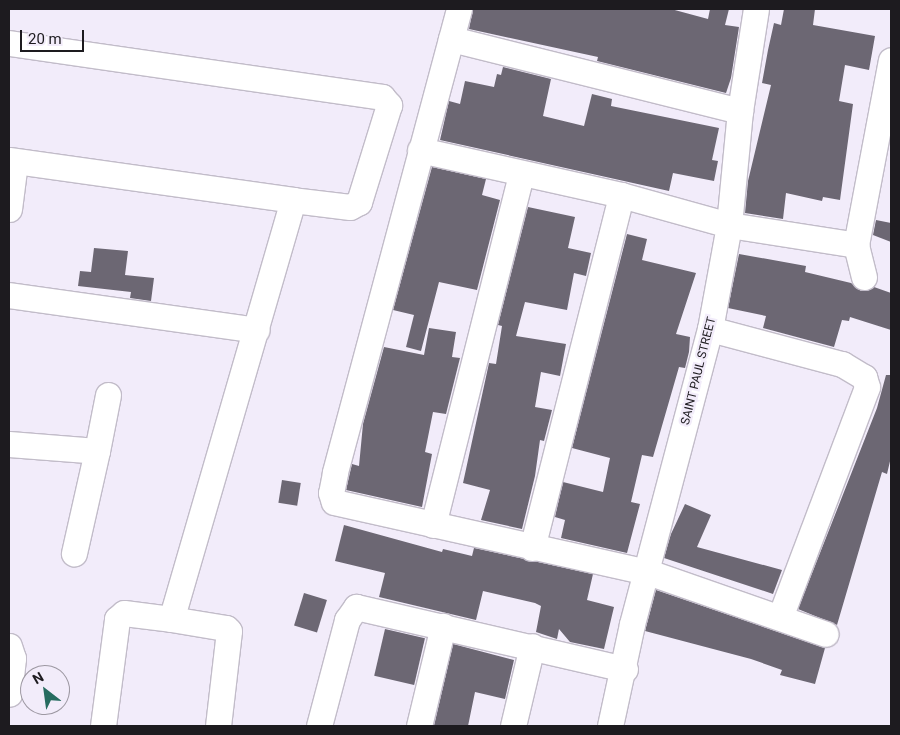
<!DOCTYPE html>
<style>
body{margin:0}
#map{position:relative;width:900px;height:735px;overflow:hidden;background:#f2ecfa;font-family:Roboto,sans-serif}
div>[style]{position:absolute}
.building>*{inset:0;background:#6c6773;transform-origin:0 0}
.roads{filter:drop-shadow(1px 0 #c2bcc9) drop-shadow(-1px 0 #c2bcc9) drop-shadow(0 1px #c2bcc9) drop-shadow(0 -1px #c2bcc9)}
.minor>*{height:25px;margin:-12.5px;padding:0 12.5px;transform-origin:12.5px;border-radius:12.5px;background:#fff}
span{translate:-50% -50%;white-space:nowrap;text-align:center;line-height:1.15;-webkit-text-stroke:4.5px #f2ecfa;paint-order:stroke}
.street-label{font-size:12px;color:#1d1b1f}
.frame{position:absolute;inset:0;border:10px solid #1d1b1f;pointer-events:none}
.north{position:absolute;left:20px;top:665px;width:50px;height:50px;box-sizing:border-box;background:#f2ecfa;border:1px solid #9d98a2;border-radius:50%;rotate:330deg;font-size:14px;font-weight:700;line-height:20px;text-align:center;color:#1d1b1f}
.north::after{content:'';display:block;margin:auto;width:18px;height:22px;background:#276c60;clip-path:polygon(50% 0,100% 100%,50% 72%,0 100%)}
.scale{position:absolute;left:20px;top:30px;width:64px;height:22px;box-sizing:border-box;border:2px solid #1d1b1f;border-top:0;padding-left:6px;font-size:15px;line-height:18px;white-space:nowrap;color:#1d1b1f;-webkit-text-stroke:4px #f2ecfa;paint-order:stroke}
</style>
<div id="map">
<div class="building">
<i style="clip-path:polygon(473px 9px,671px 9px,708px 19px,710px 9px,729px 9px,725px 25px,739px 27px,731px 78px,726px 93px,597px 61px,598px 57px,469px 29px)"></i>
<i style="clip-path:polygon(784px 9px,815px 9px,813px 25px,875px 36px,869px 70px,845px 65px,839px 101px,853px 104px,840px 200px,823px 197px,822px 201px,786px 193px,783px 219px,745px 213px,748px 181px,771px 85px,762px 83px,768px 50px,774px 23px,781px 25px)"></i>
<i style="clip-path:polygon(503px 67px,551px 79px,543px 116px,584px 126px,592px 94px,612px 99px,611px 106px,719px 128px,712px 160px,718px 161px,714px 181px,673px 173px,669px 191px,440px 140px,449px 101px,460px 104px,465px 81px,494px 87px,497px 74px,501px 75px)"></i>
<i style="clip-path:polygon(432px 167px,486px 179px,482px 195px,500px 200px,477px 290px,439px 282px,421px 351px,406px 347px,414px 315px,393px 310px)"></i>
<i style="clip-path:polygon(528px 207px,575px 217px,568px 248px,591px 253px,586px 276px,574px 273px,567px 310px,525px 302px,516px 336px,566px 344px,560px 376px,541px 372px,535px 407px,552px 410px,544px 441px,540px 440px,535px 476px,522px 529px,481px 520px,490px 490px,463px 483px,489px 363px,496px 364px,502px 326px,498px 325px)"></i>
<i style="clip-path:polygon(876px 220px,891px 223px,891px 242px,873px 235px)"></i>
<i style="clip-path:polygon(627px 234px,647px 239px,642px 260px,696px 273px,676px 334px,690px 337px,689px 352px,685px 368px,679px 367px,653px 457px,642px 455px,631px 502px,640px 504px,627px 553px,561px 538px,565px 520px,555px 517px,563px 482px,603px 492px,610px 458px,572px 448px)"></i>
<i style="clip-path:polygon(94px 248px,128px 251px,125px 275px,154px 278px,151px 301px,130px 298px,131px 292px,78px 286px,80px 271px,91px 272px)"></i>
<i style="clip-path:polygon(739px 254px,806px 266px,805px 272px,851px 283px,861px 291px,874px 287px,891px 293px,891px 330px,850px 317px,849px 321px,842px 320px,834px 347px,763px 328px,766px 316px,728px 308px)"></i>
<i style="clip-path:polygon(429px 328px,456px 332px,452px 357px,460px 358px,446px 414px,433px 412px,425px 452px,432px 454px,422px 507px,346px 490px,352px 464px,359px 466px,363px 424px,384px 347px,424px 355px)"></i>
<i style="clip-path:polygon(886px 375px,891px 375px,891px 457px,887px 474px,882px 472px,837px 625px,798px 609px,877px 408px)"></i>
<i style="left:282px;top:480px;width:19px;height:23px;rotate:9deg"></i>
<i style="clip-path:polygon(685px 504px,711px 515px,697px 547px,782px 570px,773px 594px,664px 558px,671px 534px)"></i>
<i style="clip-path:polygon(344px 525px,442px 552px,443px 549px,472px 556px,474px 548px,593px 574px,587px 600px,614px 607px,604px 649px,570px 642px,559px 629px,557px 639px,536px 632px,541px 606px,535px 603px,483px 591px,476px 620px,379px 597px,385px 573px,335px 561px)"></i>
<i style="clip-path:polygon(656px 590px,825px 648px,815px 684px,780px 675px,782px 670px,751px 659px,645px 631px)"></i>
<i style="left:304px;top:593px;width:24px;height:34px;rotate:17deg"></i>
<i style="left:385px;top:629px;width:41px;height:48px;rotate:13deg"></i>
<i style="clip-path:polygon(453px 644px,514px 660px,505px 699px,475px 692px,468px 726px,434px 726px)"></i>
</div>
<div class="roads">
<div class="minor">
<i style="left:459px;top:9px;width:480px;rotate:105deg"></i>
<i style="left:335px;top:473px;width:20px;rotate:101deg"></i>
<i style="left:331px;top:493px;width:9px;rotate:72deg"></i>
<i style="left:334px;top:502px;width:322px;rotate:12.6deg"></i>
<i style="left:648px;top:572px;width:188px;rotate:19.2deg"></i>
<i style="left:451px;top:39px;width:298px;rotate:14deg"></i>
<i style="left:9px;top:43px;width:377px;rotate:8.2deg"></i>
<i style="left:382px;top:97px;width:11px;rotate:49deg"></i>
<i style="left:389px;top:105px;width:102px;rotate:107.2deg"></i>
<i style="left:359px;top:202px;width:10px;rotate:151deg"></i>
<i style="left:350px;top:207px;width:57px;rotate:-173deg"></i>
<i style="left:293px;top:200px;width:436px;rotate:106.2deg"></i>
<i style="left:171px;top:619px;width:56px;rotate:9.3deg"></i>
<i style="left:226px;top:628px;width:4px;rotate:45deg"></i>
<i style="left:229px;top:631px;width:96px;rotate:96.6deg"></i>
<i style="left:420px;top:150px;width:206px;rotate:12.6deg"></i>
<i style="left:621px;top:195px;width:112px;rotate:15.5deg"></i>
<i style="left:729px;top:225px;width:129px;rotate:8.9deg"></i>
<i style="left:856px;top:245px;width:188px;rotate:-79.3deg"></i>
<i style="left:9px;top:160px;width:287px;rotate:8deg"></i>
<i style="left:9px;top:209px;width:47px;rotate:-82.7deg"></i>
<i style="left:856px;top:245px;width:33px;rotate:76deg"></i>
<i style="left:9px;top:295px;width:250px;rotate:8deg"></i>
<i style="left:710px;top:329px;width:137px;rotate:14.9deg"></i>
<i style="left:842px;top:364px;width:26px;rotate:31deg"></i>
<i style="left:864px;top:377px;width:10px;rotate:73deg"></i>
<i style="left:867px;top:387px;width:246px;rotate:110.7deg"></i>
<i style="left:9px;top:444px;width:88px;rotate:4.5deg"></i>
<i style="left:97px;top:451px;width:105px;rotate:102.7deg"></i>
<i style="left:97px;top:451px;width:57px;rotate:-78.9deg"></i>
<i style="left:433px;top:525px;width:361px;rotate:-75.9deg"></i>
<i style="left:532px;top:548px;width:364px;rotate:-75.8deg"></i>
<i style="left:9px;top:646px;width:13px;rotate:72deg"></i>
<i style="left:13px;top:658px;width:36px;rotate:96deg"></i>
<i style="left:103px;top:726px;width:108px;rotate:-82.5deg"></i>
<i style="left:117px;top:619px;width:9px;rotate:-41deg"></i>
<i style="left:124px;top:613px;width:47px;rotate:7.3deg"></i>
<i style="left:319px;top:726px;width:110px;rotate:-75.2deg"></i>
<i style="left:347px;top:620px;width:16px;rotate:-55deg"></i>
<i style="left:356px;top:607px;width:276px;rotate:13deg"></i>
<i style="left:419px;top:726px;width:103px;rotate:-76.5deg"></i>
<i style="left:513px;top:726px;width:82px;rotate:-76.6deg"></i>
<i style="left:610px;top:726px;width:104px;rotate:-77.8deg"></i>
<i style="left:632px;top:624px;width:305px;rotate:-75.2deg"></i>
<i style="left:710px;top:329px;width:106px;rotate:-79.6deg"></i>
<i style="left:729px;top:225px;width:115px;rotate:-84.5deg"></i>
<i style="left:740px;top:111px;width:103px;rotate:-81.1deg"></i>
</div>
</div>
<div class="street-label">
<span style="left:699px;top:371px;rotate:-76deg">SAINT PAUL STREET</span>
</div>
<div class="frame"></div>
<div class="north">N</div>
<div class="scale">20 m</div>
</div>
